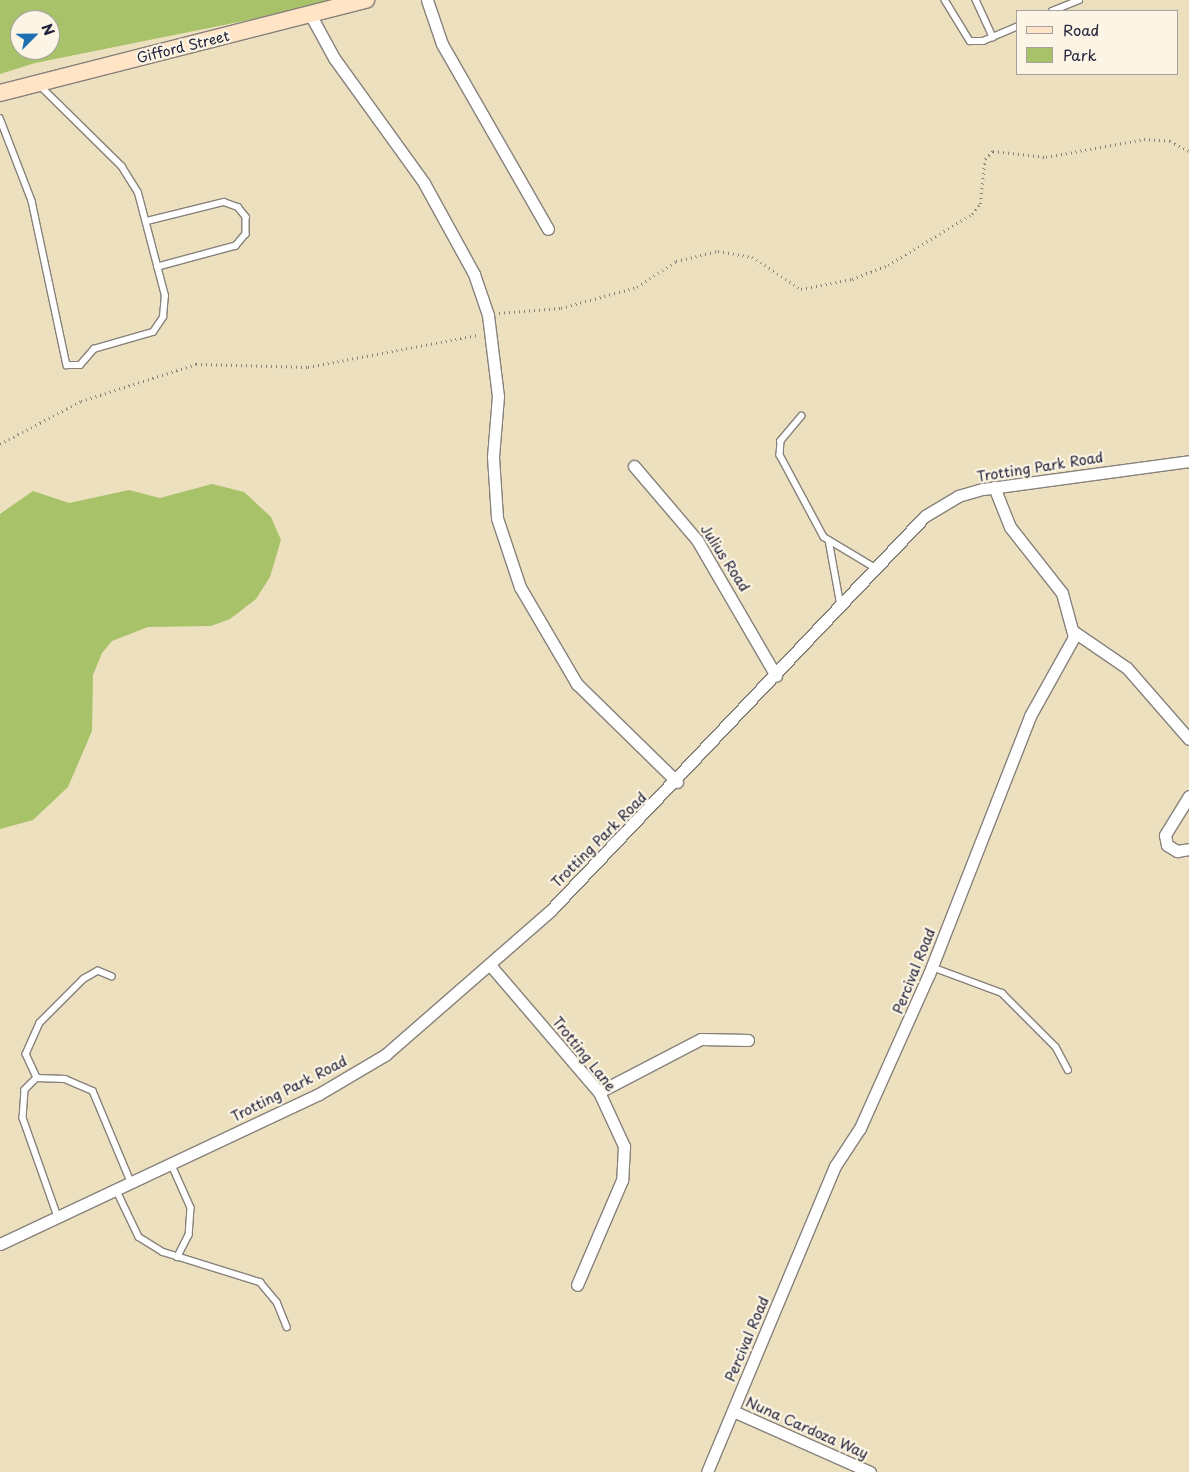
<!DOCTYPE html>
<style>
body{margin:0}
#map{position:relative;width:1189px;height:1472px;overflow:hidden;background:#ece0be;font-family:"Playpen Sans",sans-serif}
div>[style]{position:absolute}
.green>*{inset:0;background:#a7c268}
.path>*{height:2.5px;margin-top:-1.25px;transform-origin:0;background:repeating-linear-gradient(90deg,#87817c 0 1px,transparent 0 5px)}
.roads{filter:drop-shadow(1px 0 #87817c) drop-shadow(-1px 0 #87817c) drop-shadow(0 1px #87817c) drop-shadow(0 -1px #87817c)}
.service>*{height:5.5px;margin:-2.75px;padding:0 2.75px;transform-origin:2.75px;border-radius:2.75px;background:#fff}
.minor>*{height:11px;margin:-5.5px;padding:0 5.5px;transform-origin:5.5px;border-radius:5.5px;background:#fff}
.secondary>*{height:16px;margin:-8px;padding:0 8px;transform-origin:8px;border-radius:8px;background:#ffe4c6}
span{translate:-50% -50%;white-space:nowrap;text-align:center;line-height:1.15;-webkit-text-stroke:4.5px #fcf5e5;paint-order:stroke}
.street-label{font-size:14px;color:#22223b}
.legend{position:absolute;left:1016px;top:10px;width:162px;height:65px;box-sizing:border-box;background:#fcf5e5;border:1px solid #a5a1a1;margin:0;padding:6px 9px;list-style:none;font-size:15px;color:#22223b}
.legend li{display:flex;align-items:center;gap:10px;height:25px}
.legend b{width:25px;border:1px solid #a5a1a1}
.north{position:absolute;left:10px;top:10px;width:50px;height:50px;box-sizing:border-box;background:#fcf5e5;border:1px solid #a5a1a1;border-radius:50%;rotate:67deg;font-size:14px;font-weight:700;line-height:20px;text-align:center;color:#22223b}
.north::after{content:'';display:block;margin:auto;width:18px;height:22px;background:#1f6fb2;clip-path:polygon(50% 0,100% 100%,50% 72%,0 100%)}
</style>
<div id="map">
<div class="green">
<i style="clip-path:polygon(evenodd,0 0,347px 0,35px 63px,0 74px,0 0,20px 20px,50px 20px,50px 50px,20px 50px,20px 20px)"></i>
<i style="clip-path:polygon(212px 484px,244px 492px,271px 517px,281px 540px,270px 577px,256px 599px,230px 619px,211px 626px,148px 627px,112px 641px,102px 653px,93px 675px,92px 731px,68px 787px,33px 820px,0 829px,0 514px,33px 491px,69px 503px,129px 490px,160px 498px)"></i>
</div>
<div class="path">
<i style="left:499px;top:313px;width:62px;rotate:-4.6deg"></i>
<i style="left:561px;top:308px;width:79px;rotate:-15.4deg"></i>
<i style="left:637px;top:287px;width:47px;rotate:-33.7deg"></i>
<i style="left:676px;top:261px;width:43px;rotate:-13.4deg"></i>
<i style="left:718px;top:251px;width:35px;rotate:10deg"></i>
<i style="left:752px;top:257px;width:59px;rotate:33.1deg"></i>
<i style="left:801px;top:289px;width:52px;rotate:-11.1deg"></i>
<i style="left:852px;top:279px;width:39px;rotate:-21deg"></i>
<i style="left:888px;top:265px;width:98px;rotate:-31.3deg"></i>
<i style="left:972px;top:214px;width:13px;rotate:-51deg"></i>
<i style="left:980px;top:204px;width:45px;rotate:-83.7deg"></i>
<i style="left:985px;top:159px;width:11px;rotate:-45deg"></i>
<i style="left:993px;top:151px;width:53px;rotate:6.5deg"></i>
<i style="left:1046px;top:157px;width:100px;rotate:-10.4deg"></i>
<i style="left:1144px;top:139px;width:26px;rotate:4deg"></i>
<i style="left:1170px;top:141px;width:21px;rotate:28deg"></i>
<i style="left:0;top:444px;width:92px;rotate:-28deg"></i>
<i style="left:81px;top:401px;width:121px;rotate:-17.8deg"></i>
<i style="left:196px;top:364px;width:112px;rotate:1.5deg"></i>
<i style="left:308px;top:367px;width:173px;rotate:-10.7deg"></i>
</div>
<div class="roads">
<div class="service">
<i style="left:945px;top:0;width:48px;rotate:58.6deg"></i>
<i style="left:970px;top:41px;width:13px"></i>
<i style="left:983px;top:41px;width:38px;rotate:-23deg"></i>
<i style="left:976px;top:0;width:41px;rotate:65.3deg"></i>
<i style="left:1052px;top:11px;width:29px;rotate:-22deg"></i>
<i style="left:0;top:118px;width:89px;rotate:68.9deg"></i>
<i style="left:32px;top:201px;width:168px;rotate:78deg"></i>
<i style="left:67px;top:365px;width:13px"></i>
<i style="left:80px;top:365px;width:21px;rotate:-49deg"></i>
<i style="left:94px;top:349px;width:61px;rotate:-16.1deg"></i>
<i style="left:153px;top:332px;width:18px;rotate:-56deg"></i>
<i style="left:163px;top:317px;width:21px;rotate:-85deg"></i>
<i style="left:165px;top:296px;width:106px;rotate:-104.7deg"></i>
<i style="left:138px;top:193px;width:31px;rotate:-122deg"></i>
<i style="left:122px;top:167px;width:115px;rotate:-135.4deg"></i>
<i style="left:147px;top:221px;width:79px;rotate:-13.9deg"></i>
<i style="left:224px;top:202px;width:15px;rotate:20deg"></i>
<i style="left:238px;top:207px;width:13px;rotate:51deg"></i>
<i style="left:246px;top:217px;width:17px;rotate:90deg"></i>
<i style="left:246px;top:234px;width:16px;rotate:130deg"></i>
<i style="left:236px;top:246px;width:81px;rotate:164.9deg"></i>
<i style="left:802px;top:416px;width:33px;rotate:130deg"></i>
<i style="left:781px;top:441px;width:14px;rotate:94deg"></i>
<i style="left:780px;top:455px;width:93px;rotate:61.8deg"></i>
<i style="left:824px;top:537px;width:58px;rotate:31deg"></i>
<i style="left:829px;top:540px;width:67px;rotate:79.7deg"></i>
<i style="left:932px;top:967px;width:75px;rotate:20.4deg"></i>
<i style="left:1002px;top:993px;width:76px;rotate:45deg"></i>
<i style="left:1056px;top:1047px;width:26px;rotate:62deg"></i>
<i style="left:112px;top:977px;width:15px;rotate:-157deg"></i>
<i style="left:98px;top:971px;width:16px;rotate:150deg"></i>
<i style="left:84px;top:979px;width:62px;rotate:135deg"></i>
<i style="left:40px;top:1023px;width:34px;rotate:114deg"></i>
<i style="left:26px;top:1054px;width:26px;rotate:65deg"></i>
<i style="left:37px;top:1078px;width:28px;rotate:2deg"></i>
<i style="left:65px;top:1079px;width:30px;rotate:23deg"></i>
<i style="left:93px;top:1091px;width:99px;rotate:67.3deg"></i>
<i style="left:37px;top:1078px;width:17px;rotate:135deg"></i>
<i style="left:25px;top:1090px;width:28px;rotate:94deg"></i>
<i style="left:23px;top:1118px;width:105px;rotate:70.5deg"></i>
<i style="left:171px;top:1163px;width:49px;rotate:66deg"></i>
<i style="left:191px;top:1208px;width:27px;rotate:94deg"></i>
<i style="left:189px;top:1235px;width:25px;rotate:117deg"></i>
<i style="left:116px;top:1189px;width:53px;rotate:64.4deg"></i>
<i style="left:139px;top:1237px;width:28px;rotate:32deg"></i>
<i style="left:163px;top:1252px;width:102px;rotate:17.2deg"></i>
<i style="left:260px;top:1282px;width:26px;rotate:50deg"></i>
<i style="left:277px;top:1302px;width:27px;rotate:68deg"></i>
</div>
<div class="minor">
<i style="left:427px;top:0;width:46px;rotate:71.2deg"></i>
<i style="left:442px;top:44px;width:213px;rotate:60.2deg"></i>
<i style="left:310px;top:14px;width:50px;rotate:61.4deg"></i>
<i style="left:334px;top:58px;width:154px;rotate:54.2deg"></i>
<i style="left:424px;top:183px;width:104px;rotate:61.2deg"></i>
<i style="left:474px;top:274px;width:43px;rotate:71.1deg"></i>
<i style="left:488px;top:315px;width:82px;rotate:83deg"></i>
<i style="left:498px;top:396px;width:61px;rotate:94.7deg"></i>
<i style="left:493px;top:457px;width:61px;rotate:86.2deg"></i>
<i style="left:497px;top:518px;width:73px;rotate:71.6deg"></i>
<i style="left:520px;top:587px;width:113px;rotate:59.6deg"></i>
<i style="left:577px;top:684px;width:140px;rotate:44.4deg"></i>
<i style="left:634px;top:466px;width:97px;rotate:49.6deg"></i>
<i style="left:697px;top:540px;width:157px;rotate:59.8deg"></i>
<i style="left:1073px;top:631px;width:65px;rotate:34.4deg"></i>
<i style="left:1127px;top:668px;width:94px;rotate:48.9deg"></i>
<i style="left:1189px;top:796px;width:46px;rotate:121.6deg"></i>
<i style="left:1165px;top:835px;width:10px;rotate:79deg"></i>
<i style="left:1167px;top:845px;width:12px;rotate:31deg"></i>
<i style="left:1177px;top:851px;width:12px;rotate:-9deg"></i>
<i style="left:490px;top:965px;width:167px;rotate:49.4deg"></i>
<i style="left:599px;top:1092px;width:60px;rotate:65.2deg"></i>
<i style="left:624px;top:1146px;width:34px;rotate:93deg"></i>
<i style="left:622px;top:1180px;width:114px;rotate:113.2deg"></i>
<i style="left:599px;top:1092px;width:115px;rotate:-27.5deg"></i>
<i style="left:701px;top:1039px;width:47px;rotate:1.2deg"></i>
<i style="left:0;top:1244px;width:353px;rotate:-25.2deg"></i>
<i style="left:319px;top:1094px;width:77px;rotate:-30.6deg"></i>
<i style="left:385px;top:1055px;width:220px;rotate:-41.1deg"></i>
<i style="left:551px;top:910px;width:543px;rotate:-46.49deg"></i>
<i style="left:925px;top:516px;width:39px;rotate:-31deg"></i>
<i style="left:958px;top:496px;width:26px;rotate:-16deg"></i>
<i style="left:983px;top:489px;width:208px;rotate:-7.7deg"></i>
<i style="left:733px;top:1411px;width:150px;rotate:24deg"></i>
<i style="left:707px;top:1472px;width:332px;rotate:-67.3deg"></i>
<i style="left:835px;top:1166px;width:45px;rotate:-56.7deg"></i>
<i style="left:860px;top:1128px;width:169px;rotate:-65.9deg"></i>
<i style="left:929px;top:974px;width:277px;rotate:-68.6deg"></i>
<i style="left:1030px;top:716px;width:90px;rotate:-60.9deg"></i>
<i style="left:1074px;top:637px;width:46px;rotate:-105.3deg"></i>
<i style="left:1062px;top:593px;width:84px;rotate:-128.2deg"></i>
<i style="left:1010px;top:527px;width:43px;rotate:-111.8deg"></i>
</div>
<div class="secondary">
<i style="left:0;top:93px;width:378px;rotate:-14.3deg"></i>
</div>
</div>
<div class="street-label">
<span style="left:183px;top:47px;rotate:-14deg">Gifford Street</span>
<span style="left:1040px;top:467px;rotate:-9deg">Trotting Park Road</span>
<span style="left:725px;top:558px;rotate:57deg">Julius Road</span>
<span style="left:599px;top:840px;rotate:-45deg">Trotting Park Road</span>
<span style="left:914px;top:971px;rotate:-68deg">Percival Road</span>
<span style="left:584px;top:1054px;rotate:51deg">Trotting Lane</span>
<span style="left:289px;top:1089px;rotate:-27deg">Trotting Park Road</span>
<span style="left:747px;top:1339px;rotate:-67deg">Percival Road</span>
<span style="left:807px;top:1428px;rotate:24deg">Nuna Cardoza Way</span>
</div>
<ul class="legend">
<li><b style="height:6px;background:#ffe4c6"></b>Road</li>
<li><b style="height:14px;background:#a7c268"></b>Park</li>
</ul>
<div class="north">N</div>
</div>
